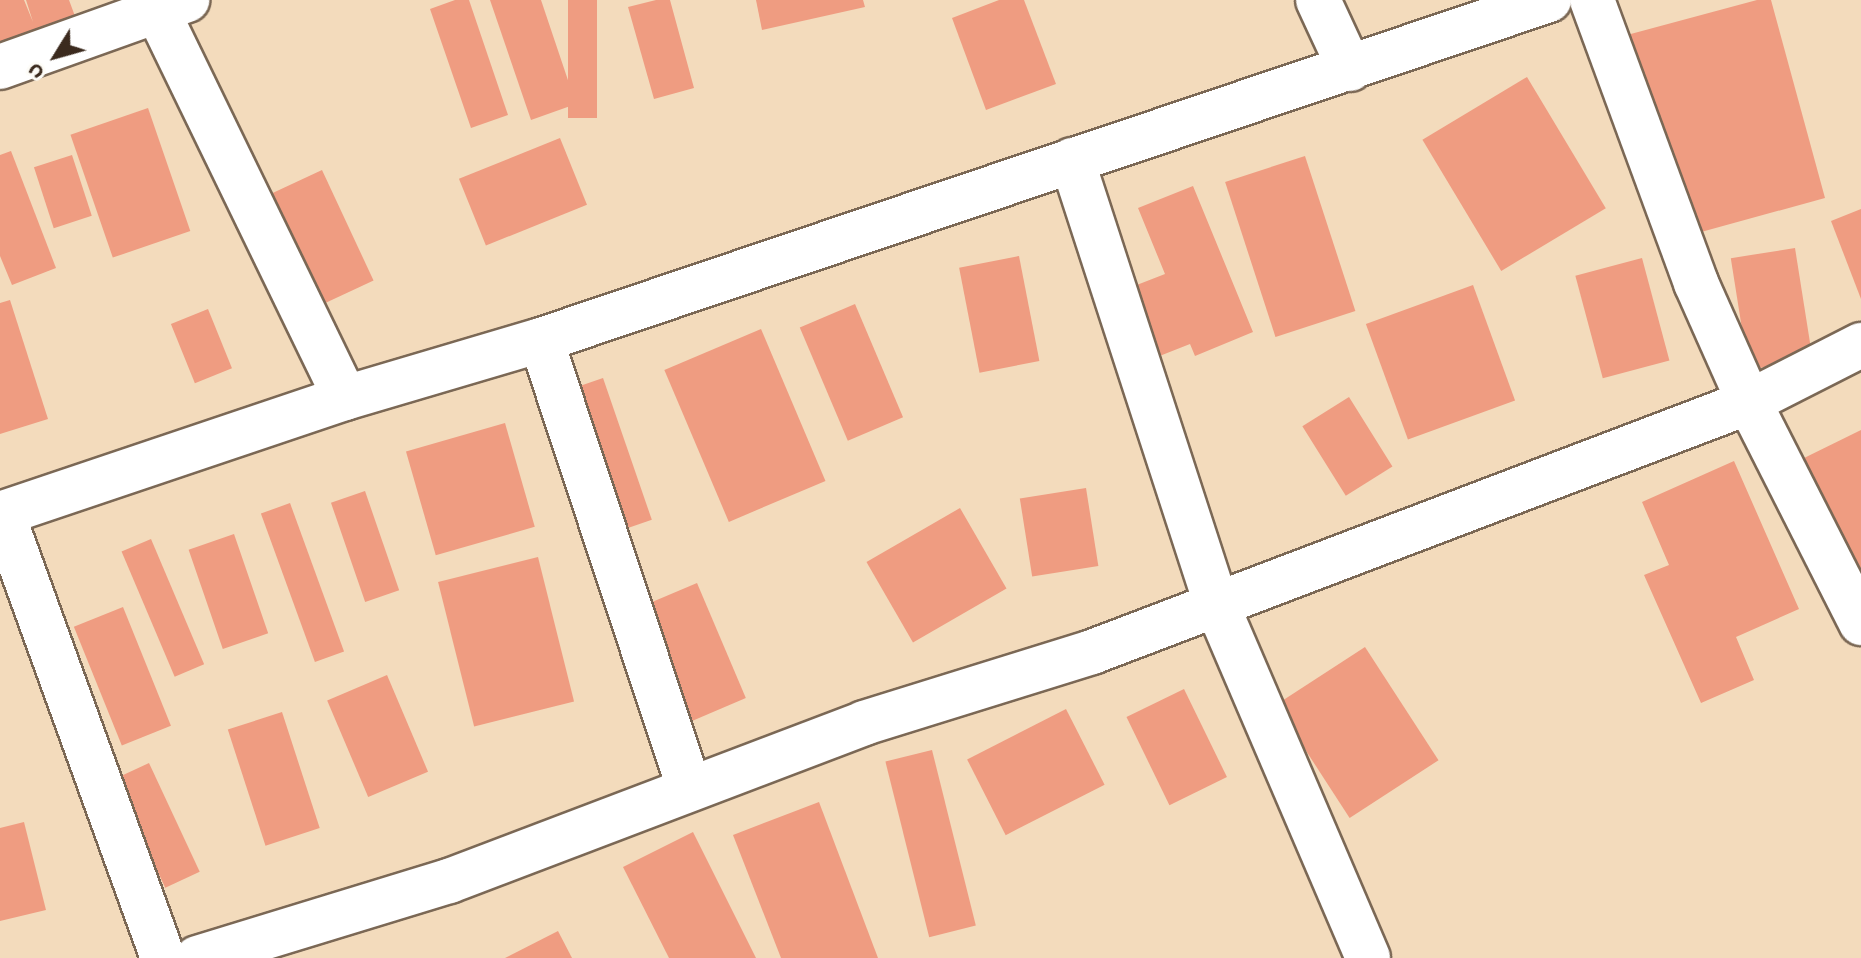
<!DOCTYPE html>
<style>
body{margin:0}
#map{position:relative;width:1861px;height:958px;overflow:hidden;background:#f3dbbc;font-family:"Gochi Hand",sans-serif}
div>[style]{position:absolute}
.building>*{inset:0;background:#ef9c81;transform-origin:0 0}
.roads{filter:drop-shadow(2px 0 #7b6855) drop-shadow(-2px 0 #7b6855) drop-shadow(0 2px #7b6855) drop-shadow(0 -2px #7b6855)}
.minor>*{height:44px;margin:-22px;padding:0 22px;transform-origin:22px;border-radius:22px;background:#fff}
span{translate:-50% -50%;white-space:nowrap;text-align:center;line-height:1.15;-webkit-text-stroke:8px #fdfcf7;paint-order:stroke}
.north{position:absolute;left:16px;top:16px;width:80px;height:80px;-webkit-text-stroke:6px #fdfcf7;paint-order:stroke;rotate:233deg;font-size:22px;font-weight:700;line-height:32px;text-align:center;color:#3b2a1e}
.north::after{content:'';display:block;margin:auto;width:28px;height:36px;background:#3b2a1e;clip-path:polygon(50% 0,100% 100%,50% 72%,0 100%)}
</style>
<div id="map">
<div class="building">
<i style="clip-path:polygon(0 0,24px 0,33px 22px,26px 0,69px 0,79px 27px,0 48px)"></i>
<i style="clip-path:polygon(455px 0,469px 0,508px 115px,471px 128px,430px 9px)"></i>
<i style="clip-path:polygon(490px 0,541px 0,576px 104px,531px 120px)"></i>
<i style="left:568px;top:0;width:29px;height:118px"></i>
<i style="clip-path:polygon(656px 0,670px 0,694px 88px,654px 99px,628px 7px)"></i>
<i style="clip-path:polygon(756px 0,863px 0,865px 7px,762px 30px)"></i>
<i style="clip-path:polygon(999px 0,1024px 0,1056px 84px,986px 110px,952px 18px)"></i>
<i style="clip-path:polygon(1757px 0,1771px 0,1825px 198px,1683px 237px,1627px 35px)"></i>
<i style="left:1527px;top:77px;width:153px;height:122px;rotate:59deg"></i>
<i style="left:148px;top:108px;width:130px;height:82px;rotate:71deg"></i>
<i style="left:560px;top:138px;width:72px;height:109px;rotate:68deg"></i>
<i style="clip-path:polygon(11px 151px,56px 268px,12px 285px,0 256px,0 155px)"></i>
<i style="left:72px;top:155px;width:64px;height:40px;rotate:72deg"></i>
<i style="left:1305px;top:156px;width:163px;height:84px;rotate:72deg"></i>
<i style="left:322px;top:170px;width:122px;height:71px;rotate:65deg"></i>
<i style="clip-path:polygon(1193px 186px,1253px 332px,1195px 356px,1190px 344px,1157px 357px,1129px 288px,1165px 274px,1138px 208px)"></i>
<i style="clip-path:polygon(1861px 209px,1861px 299px,1831px 221px)"></i>
<i style="left:1795px;top:248px;width:113px;height:65px;rotate:81deg"></i>
<i style="left:1019px;top:256px;width:107px;height:61px;rotate:79deg"></i>
<i style="left:1642px;top:258px;width:106px;height:69px;rotate:75deg"></i>
<i style="left:1473px;top:285px;width:123px;height:114px;rotate:70deg"></i>
<i style="clip-path:polygon(10px 300px,48px 419px,0 434px,0 303px)"></i>
<i style="left:855px;top:304px;width:123px;height:60px;rotate:67deg"></i>
<i style="left:208px;top:309px;width:64px;height:40px;rotate:68deg"></i>
<i style="left:761px;top:329px;width:165px;height:105px;rotate:67deg"></i>
<i style="left:603px;top:378px;width:150px;height:33px;rotate:71deg"></i>
<i style="left:1349px;top:397px;width:82px;height:55px;rotate:58deg"></i>
<i style="left:505px;top:423px;width:108px;height:103px;rotate:74deg"></i>
<i style="clip-path:polygon(1861px 430px,1861px 585px,1800px 460px)"></i>
<i style="clip-path:polygon(1734px 461px,1799px 609px,1736px 637px,1754px 680px,1701px 703px,1644px 575px,1669px 565px,1642px 502px)"></i>
<i style="left:1086px;top:488px;width:79px;height:67px;rotate:81deg"></i>
<i style="left:365px;top:491px;width:105px;height:36px;rotate:71deg"></i>
<i style="left:290px;top:503px;width:158px;height:31px;rotate:70deg"></i>
<i style="left:960px;top:508px;width:93px;height:108px;rotate:60deg"></i>
<i style="left:234px;top:534px;width:105px;height:48px;rotate:71deg"></i>
<i style="left:151px;top:539px;width:136px;height:32px;rotate:67deg"></i>
<i style="left:538px;top:557px;width:149px;height:103px;rotate:76deg"></i>
<i style="left:697px;top:583px;width:125px;height:68px;rotate:67deg"></i>
<i style="left:123px;top:607px;width:128px;height:53px;rotate:68deg"></i>
<i style="left:1365px;top:647px;width:135px;height:106px;rotate:57deg"></i>
<i style="left:387px;top:675px;width:105px;height:65px;rotate:67deg"></i>
<i style="left:1184px;top:689px;width:98px;height:64px;rotate:64deg"></i>
<i style="left:1066px;top:709px;width:85px;height:111px;rotate:63deg"></i>
<i style="left:282px;top:712px;width:122px;height:57px;rotate:72deg"></i>
<i style="left:932px;top:750px;width:181px;height:48px;rotate:76deg"></i>
<i style="left:149px;top:763px;width:120px;height:38px;rotate:65deg"></i>
<i style="clip-path:polygon(819px 802px,878px 958px,781px 958px,733px 835px)"></i>
<i style="clip-path:polygon(24px 822px,46px 910px,0 921px,0 828px)"></i>
<i style="clip-path:polygon(693px 832px,756px 958px,669px 958px,623px 867px)"></i>
<i style="clip-path:polygon(558px 931px,572px 958px,505px 958px)"></i>
</div>
<div class="roads">
<div class="minor">
<i style="left:152px;top:0;width:442px;rotate:64.1deg"></i>
<i style="left:1318px;top:0;width:76px;rotate:65.1deg"></i>
<i style="left:1592px;top:0;width:302px;rotate:69.8deg"></i>
<i style="left:1696px;top:283px;width:130px;rotate:66deg"></i>
<i style="left:1749px;top:402px;width:248px;rotate:63.1deg"></i>
<i style="left:0;top:67px;width:199px;rotate:-19.7deg"></i>
<i style="left:1072px;top:160px;width:466px;rotate:72deg"></i>
<i style="left:1216px;top:603px;width:386px;rotate:66.8deg"></i>
<i style="left:541px;top:340px;width:472px;rotate:71.7deg"></i>
<i style="left:2px;top:513px;width:473px;rotate:70.1deg"></i>
<i style="left:0;top:514px;width:364px;rotate:-18.6deg"></i>
<i style="left:345px;top:398px;width:204px;rotate:-16.5deg"></i>
<i style="left:541px;top:340px;width:1064px;rotate:-18.64deg"></i>
<i style="left:197px;top:958px;width:264px;rotate:-17deg"></i>
<i style="left:449px;top:881px;width:444px;rotate:-20.8deg"></i>
<i style="left:864px;top:723px;width:239px;rotate:-17.3deg"></i>
<i style="left:1092px;top:652px;width:703px;rotate:-20.83deg"></i>
<i style="left:1749px;top:402px;width:126px;rotate:-27deg"></i>
</div>
</div>
<div class="north">U</div>
</div>
